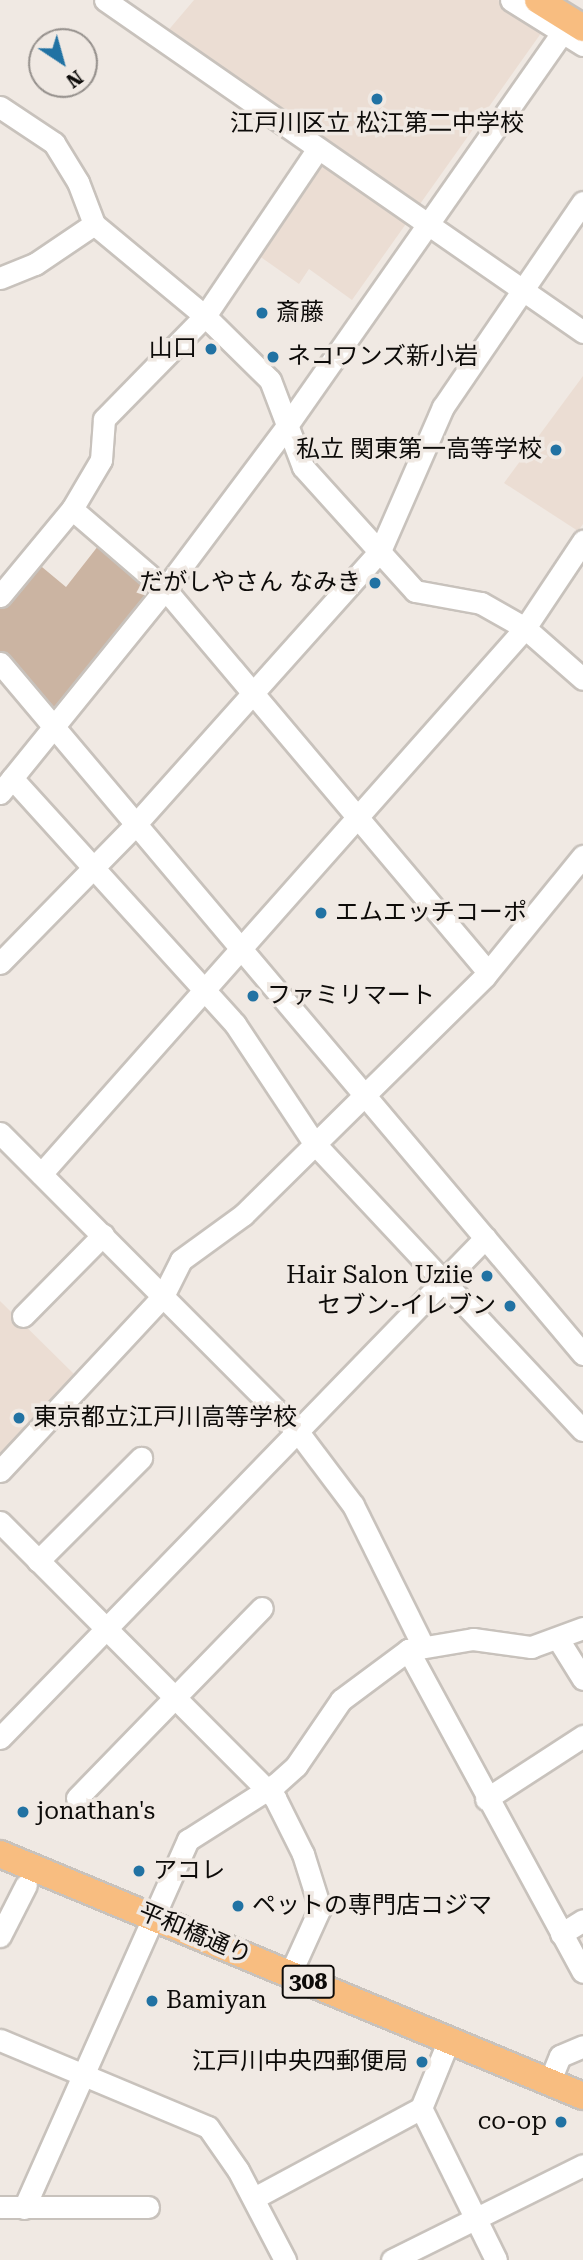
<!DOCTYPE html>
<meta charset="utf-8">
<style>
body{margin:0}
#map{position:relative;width:583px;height:2260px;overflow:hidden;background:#f0e9e3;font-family:"Roboto Serif","Noto Sans JP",serif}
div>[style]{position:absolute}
.built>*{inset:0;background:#ebddd3}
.green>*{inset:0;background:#cbb4a2}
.roads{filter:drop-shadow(2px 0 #c8c2bc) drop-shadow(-2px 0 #c8c2bc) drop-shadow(0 2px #c8c2bc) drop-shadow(0 -2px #c8c2bc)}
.minor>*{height:21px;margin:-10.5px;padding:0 10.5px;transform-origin:10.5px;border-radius:10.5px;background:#fff}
.major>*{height:26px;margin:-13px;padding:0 13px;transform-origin:13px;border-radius:13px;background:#f8bd80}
.dots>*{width:19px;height:19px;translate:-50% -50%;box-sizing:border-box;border:4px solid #f0e9e3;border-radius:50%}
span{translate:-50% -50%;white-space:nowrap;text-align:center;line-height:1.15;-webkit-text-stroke:7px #f0e9e3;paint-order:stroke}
.shield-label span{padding:2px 5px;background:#f0e9e3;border:2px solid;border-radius:5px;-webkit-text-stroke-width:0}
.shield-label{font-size:23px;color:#0d0b09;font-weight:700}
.poi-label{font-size:24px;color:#0d0b09}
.left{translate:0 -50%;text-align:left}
.right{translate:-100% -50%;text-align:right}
.street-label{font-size:24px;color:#0d0b09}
.north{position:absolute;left:28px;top:28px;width:70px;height:70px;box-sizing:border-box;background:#f0e9e3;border:2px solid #95908c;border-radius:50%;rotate:144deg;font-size:19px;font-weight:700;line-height:28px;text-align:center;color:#0d0b09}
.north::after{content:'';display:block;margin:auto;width:24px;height:32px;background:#2172a3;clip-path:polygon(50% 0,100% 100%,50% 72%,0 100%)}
</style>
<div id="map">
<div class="built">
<i style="clip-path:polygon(194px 0,498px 0,544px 29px,352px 300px,309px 269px,299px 284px,255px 253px,316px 166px,325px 164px,166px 33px)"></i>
<i style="clip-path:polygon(583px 376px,583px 524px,578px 531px,504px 483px)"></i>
<i style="clip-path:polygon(0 1301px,77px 1377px,0 1459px)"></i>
</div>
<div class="green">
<i style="clip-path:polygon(102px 541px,161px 590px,55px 719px,0 654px,0 608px,36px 562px,66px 587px)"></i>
</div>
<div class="roads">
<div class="minor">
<i style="left:105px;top:0;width:582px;rotate:34.78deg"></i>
<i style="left:511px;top:0;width:85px;rotate:32deg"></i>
<i style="left:0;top:107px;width:65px;rotate:33.7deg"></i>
<i style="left:54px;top:143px;width:46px;rotate:58.4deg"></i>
<i style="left:78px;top:182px;width:45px;rotate:69.1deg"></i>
<i style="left:94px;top:224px;width:144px;rotate:39.7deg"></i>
<i style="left:205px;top:316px;width:91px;rotate:44.6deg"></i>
<i style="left:270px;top:380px;width:93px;rotate:69.2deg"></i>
<i style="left:303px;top:467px;width:167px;rotate:47.9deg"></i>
<i style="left:415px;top:591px;width:67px;rotate:10.3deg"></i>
<i style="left:481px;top:603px;width:51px;rotate:29.6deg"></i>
<i style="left:525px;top:628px;width:77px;rotate:41.3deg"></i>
<i style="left:0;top:278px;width:38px;rotate:-22deg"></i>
<i style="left:35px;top:264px;width:71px;rotate:-34.1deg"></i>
<i style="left:72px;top:509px;width:123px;rotate:40.7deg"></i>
<i style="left:165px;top:589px;width:501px;rotate:49.86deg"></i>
<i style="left:0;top:596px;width:113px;rotate:-50.4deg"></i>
<i style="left:72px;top:509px;width:57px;rotate:-59.4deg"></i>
<i style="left:101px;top:460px;width:41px;rotate:-85.8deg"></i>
<i style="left:104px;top:419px;width:144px;rotate:-45.6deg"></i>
<i style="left:205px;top:316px;width:200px;rotate:-56deg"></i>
<i style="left:0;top:663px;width:904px;rotate:49.85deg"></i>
<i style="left:12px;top:778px;width:332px;rotate:47.8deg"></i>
<i style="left:235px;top:1024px;width:143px;rotate:56.4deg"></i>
<i style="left:314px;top:1143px;width:393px;rotate:46.9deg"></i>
<i style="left:0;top:793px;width:262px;rotate:-51deg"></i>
<i style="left:165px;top:589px;width:202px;rotate:-53.2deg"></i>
<i style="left:286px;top:427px;width:482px;rotate:-55deg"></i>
<i style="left:0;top:963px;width:192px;rotate:-45.6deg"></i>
<i style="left:134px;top:826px;width:369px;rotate:-48.2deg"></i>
<i style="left:380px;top:551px;width:157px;rotate:-66.4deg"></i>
<i style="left:443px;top:407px;width:248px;rotate:-55.7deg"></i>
<i style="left:0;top:1133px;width:422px;rotate:45.1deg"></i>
<i style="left:298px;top:1432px;width:91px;rotate:53deg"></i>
<i style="left:353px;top:1505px;width:155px;rotate:63.6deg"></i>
<i style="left:41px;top:1174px;width:730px;rotate:-48.44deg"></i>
<i style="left:525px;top:628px;width:105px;rotate:-56.3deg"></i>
<i style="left:23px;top:1316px;width:114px;rotate:-45.4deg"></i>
<i style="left:0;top:1471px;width:239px;rotate:-47deg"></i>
<i style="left:163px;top:1296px;width:40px;rotate:-63.4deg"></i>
<i style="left:181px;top:1260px;width:77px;rotate:-36deg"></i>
<i style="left:243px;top:1215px;width:340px;rotate:-44.6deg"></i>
<i style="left:485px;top:976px;width:155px;rotate:-50.8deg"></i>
<i style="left:0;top:1522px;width:390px;rotate:45.1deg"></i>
<i style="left:275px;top:1798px;width:63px;rotate:63.4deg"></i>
<i style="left:303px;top:1854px;width:57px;rotate:72.5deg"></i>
<i style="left:320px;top:1908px;width:72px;rotate:114.4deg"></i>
<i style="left:38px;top:1561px;width:146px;rotate:-45deg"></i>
<i style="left:558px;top:1639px;width:47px;rotate:58deg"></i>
<i style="left:408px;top:1650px;width:366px;rotate:61.5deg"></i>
<i style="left:0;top:1738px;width:697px;rotate:-45.87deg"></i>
<i style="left:77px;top:1798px;width:265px;rotate:-45.8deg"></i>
<i style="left:486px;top:1799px;width:116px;rotate:-33deg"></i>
<i style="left:561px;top:1934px;width:26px;rotate:-32deg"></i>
<i style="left:0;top:1936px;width:57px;rotate:-63deg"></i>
<i style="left:0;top:2040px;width:225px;rotate:22.7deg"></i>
<i style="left:208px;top:2127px;width:52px;rotate:55.1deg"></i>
<i style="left:238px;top:2170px;width:102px;rotate:62.4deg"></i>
<i style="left:448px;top:2042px;width:71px;rotate:112.2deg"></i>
<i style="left:421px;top:2108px;width:169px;rotate:63.7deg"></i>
<i style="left:549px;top:2083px;width:29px;rotate:-68deg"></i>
<i style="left:560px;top:2056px;width:25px;rotate:-23deg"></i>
<i style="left:254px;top:2198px;width:190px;rotate:-28.3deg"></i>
<i style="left:0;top:2207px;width:148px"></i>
<i style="left:24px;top:2208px;width:403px;rotate:-66deg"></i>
<i style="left:188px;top:1840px;width:104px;rotate:-32.5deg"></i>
<i style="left:276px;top:1784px;width:27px;rotate:-42deg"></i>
<i style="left:296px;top:1766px;width:80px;rotate:-55.7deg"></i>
<i style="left:341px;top:1700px;width:84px;rotate:-36.7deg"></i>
<i style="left:408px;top:1650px;width:66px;rotate:-9.6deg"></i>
<i style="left:473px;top:1639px;width:59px;rotate:7.9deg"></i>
<i style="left:531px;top:1647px;width:55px;rotate:-20.1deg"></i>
<i style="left:392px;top:2260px;width:213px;rotate:-26.4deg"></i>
</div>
<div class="major">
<i style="left:538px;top:0;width:53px;rotate:31.9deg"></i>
<i style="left:0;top:1854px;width:631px;rotate:22.54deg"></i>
</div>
</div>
<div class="dots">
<i style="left:377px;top:99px;background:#2172a3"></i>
<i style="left:262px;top:313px;background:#2172a3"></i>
<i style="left:211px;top:349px;background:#2172a3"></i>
<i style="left:273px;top:357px;background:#2172a3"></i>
<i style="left:556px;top:450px;background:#2172a3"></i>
<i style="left:375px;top:583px;background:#2172a3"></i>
<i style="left:321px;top:913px;background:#2172a3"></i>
<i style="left:253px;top:996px;background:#2172a3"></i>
<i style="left:487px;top:1276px;background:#2172a3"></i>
<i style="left:510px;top:1306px;background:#2172a3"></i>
<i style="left:19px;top:1418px;background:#2172a3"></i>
<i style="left:23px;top:1812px;background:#2172a3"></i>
<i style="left:139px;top:1871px;background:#2172a3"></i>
<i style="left:238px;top:1906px;background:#2172a3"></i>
<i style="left:152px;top:2001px;background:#2172a3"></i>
<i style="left:422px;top:2062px;background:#2172a3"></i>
<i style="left:561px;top:2122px;background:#2172a3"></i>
</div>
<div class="shield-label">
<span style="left:308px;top:1982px">308</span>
</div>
<div class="poi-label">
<span style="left:377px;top:124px">江戸川区立 松江第二中学校</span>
<span class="left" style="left:276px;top:313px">斎藤</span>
<span class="right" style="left:197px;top:349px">山口</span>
<span class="left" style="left:287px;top:357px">ネコワンズ新小岩</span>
<span class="right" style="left:542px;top:450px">私立 関東第一高等学校</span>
<span class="right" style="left:361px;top:583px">だがしやさん なみき</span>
<span class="left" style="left:335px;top:913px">エムエッチコーポ</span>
<span class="left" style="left:267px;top:996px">ファミリマート</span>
<span class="right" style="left:473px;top:1276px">Hair Salon Uziie</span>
<span class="right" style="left:496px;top:1306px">セブン-イレブン</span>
<span class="left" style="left:33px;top:1418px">東京都立江戸川高等学校</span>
<span class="left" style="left:37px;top:1812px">jonathan's</span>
<span class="left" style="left:153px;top:1871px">アコレ</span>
<span class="left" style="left:252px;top:1906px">ペットの専門店コジマ</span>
<span class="left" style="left:166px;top:2001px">Bamiyan</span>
<span class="right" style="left:408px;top:2062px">江戸川中央四郵便局</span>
<span class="right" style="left:547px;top:2122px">co-op</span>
</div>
<div class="street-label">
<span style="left:195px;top:1934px;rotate:23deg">平和橋通り</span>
</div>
<div class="north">N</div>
</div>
